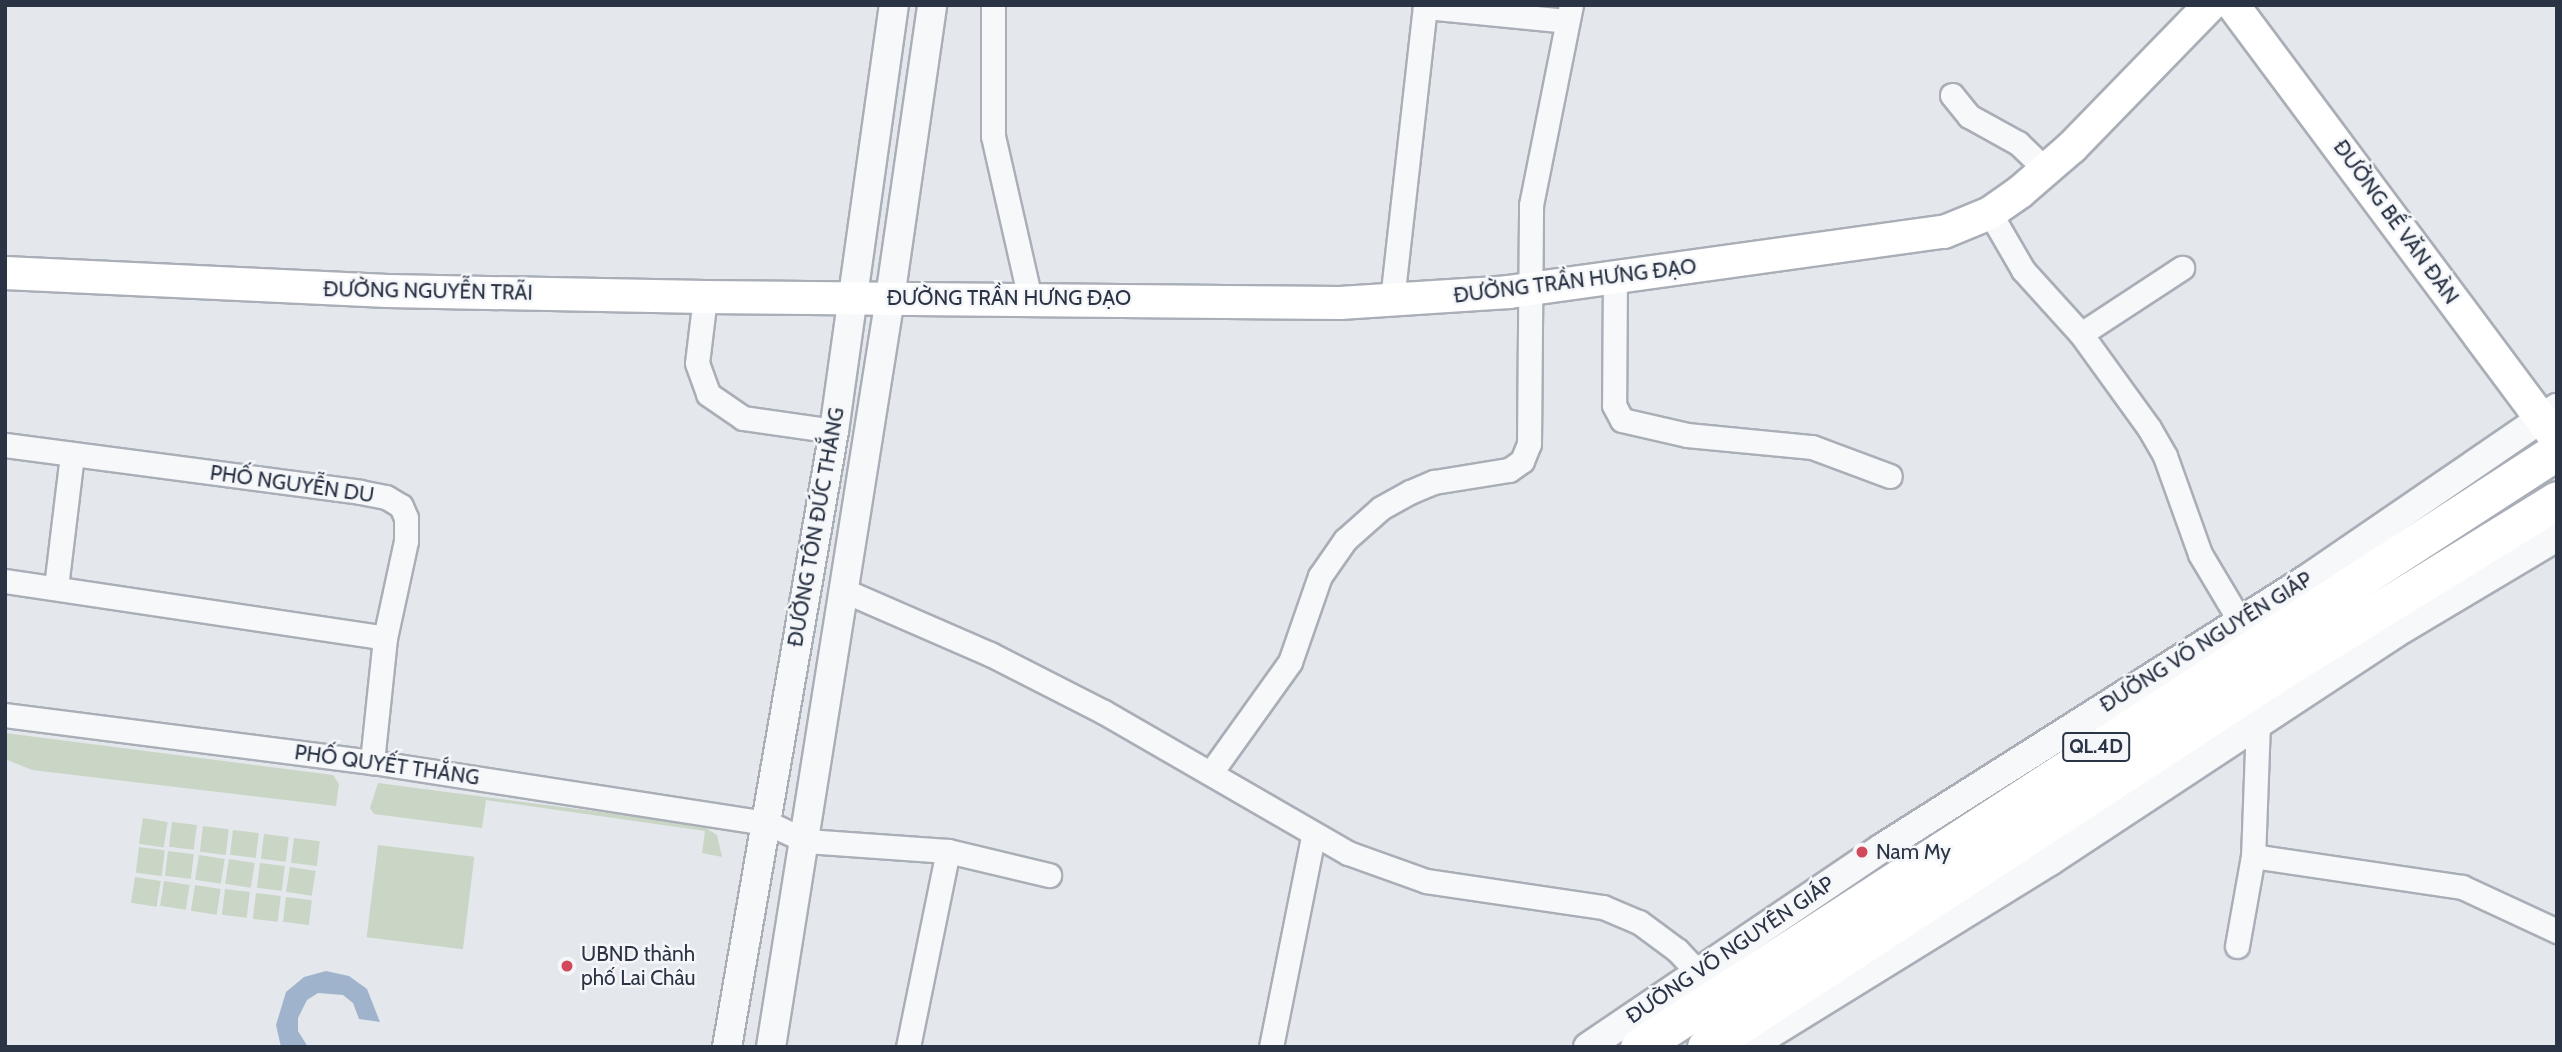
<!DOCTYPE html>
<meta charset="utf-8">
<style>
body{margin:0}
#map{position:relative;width:2562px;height:1052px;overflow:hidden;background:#e4e7ec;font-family:Cabin,sans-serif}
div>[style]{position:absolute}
.green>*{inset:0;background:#c9d6c5;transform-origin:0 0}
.water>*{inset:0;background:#9fb4cc}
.roads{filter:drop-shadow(2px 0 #a9aeb7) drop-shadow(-2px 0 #a9aeb7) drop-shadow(0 2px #a9aeb7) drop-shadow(0 -2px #a9aeb7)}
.minor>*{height:23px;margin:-11.5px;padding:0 11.5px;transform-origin:11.5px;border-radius:11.5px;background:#f7f8fa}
.tertiary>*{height:28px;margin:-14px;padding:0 14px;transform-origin:14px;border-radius:14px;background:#f7f8fa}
.secondary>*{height:32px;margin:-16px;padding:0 16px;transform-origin:16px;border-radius:16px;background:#fff}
.trunk>*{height:37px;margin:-18.5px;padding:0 18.5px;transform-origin:18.5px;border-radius:18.5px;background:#fff}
.dots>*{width:19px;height:19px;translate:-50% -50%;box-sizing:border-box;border:4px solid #f4f6f9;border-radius:50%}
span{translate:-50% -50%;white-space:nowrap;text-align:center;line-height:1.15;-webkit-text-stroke:5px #f4f6f9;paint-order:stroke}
.shield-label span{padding:2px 5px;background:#f4f6f9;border:2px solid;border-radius:5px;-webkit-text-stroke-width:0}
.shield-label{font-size:19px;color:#2b3445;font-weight:700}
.street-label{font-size:21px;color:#2b3445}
.poi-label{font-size:21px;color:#2b3445}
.left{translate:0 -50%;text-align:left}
.frame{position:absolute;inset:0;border:7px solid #2b3445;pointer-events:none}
</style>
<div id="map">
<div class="green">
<i style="clip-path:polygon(5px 733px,333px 775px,339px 784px,336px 806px,32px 770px,5px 759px)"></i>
<i style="clip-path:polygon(378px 783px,701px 825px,717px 835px,722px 857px,702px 853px,705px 831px,486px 800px,482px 828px,374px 814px,370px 808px)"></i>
<i style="left:143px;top:818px;width:25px;height:26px;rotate:9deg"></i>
<i style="left:172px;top:822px;width:25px;height:25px;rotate:7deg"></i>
<i style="left:203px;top:826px;width:26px;height:26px;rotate:7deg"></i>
<i style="left:233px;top:830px;width:26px;height:25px;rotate:7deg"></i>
<i style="left:264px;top:834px;width:25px;height:25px;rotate:7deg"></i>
<i style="left:294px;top:838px;width:26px;height:25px;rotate:7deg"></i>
<i style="left:378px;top:845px;width:97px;height:93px;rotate:7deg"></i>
<i style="left:139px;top:847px;width:26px;height:26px;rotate:7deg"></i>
<i style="left:168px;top:851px;width:26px;height:25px;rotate:7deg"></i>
<i style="left:199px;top:855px;width:26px;height:25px;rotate:9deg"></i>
<i style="left:229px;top:859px;width:26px;height:25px;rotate:9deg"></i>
<i style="left:260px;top:863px;width:25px;height:25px;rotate:7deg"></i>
<i style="left:290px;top:867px;width:26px;height:25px;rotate:9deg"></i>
<i style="left:135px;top:877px;width:26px;height:26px;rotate:9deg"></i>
<i style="left:164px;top:881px;width:26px;height:25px;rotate:9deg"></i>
<i style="left:195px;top:885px;width:26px;height:26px;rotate:9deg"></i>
<i style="left:225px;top:889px;width:25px;height:26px;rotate:7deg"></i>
<i style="left:256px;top:893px;width:25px;height:26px;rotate:7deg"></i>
<i style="left:286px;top:897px;width:26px;height:25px;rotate:7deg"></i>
</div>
<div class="water">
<i style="clip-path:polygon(326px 971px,349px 976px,367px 989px,380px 1022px,359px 1019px,353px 1003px,343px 995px,318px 993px,307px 1000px,298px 1018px,298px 1031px,308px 1047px,281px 1047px,276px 1025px,286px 992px,304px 977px)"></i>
</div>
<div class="roads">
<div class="minor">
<i style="left:993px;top:5px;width:131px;rotate:90deg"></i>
<i style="left:993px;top:136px;width:167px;rotate:77.2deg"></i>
<i style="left:1425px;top:7px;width:143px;rotate:5.6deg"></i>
<i style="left:1952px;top:95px;width:27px;rotate:51deg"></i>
<i style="left:1969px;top:116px;width:56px;rotate:28.9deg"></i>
<i style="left:2018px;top:143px;width:39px;rotate:44deg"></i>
<i style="left:1990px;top:213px;width:66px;rotate:59.9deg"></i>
<i style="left:2023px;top:270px;width:86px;rotate:47.8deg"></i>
<i style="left:2081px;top:334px;width:116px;rotate:54.1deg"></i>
<i style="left:2149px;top:428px;width:32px;rotate:60deg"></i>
<i style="left:2165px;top:456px;width:104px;rotate:70.3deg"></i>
<i style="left:2200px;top:554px;width:78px;rotate:59.2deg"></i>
<i style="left:1615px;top:276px;width:129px;rotate:90.4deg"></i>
<i style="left:1614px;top:405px;width:17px;rotate:62deg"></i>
<i style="left:1622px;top:420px;width:67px;rotate:13deg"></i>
<i style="left:1687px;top:435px;width:126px;rotate:5.5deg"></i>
<i style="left:1812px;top:447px;width:83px;rotate:20.4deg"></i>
<i style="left:705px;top:297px;width:66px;rotate:96.9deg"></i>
<i style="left:697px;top:363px;width:33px;rotate:70deg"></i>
<i style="left:708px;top:394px;width:42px;rotate:34.4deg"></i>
<i style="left:743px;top:418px;width:92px;rotate:8.1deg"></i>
<i style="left:1392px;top:300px;width:297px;rotate:-83.6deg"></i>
<i style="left:2081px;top:334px;width:121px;rotate:-33.2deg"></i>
<i style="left:5px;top:445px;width:358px;rotate:7.5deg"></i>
<i style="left:360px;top:492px;width:26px;rotate:11deg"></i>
<i style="left:386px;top:497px;width:17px;rotate:31deg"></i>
<i style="left:401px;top:506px;width:13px;rotate:67deg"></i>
<i style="left:406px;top:518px;width:23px;rotate:90deg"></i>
<i style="left:406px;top:541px;width:99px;rotate:102.2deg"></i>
<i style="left:385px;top:638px;width:125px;rotate:96deg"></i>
<i style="left:5px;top:581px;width:384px;rotate:8.5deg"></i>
<i style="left:56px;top:587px;width:134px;rotate:-83.1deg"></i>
<i style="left:845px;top:591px;width:158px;rotate:23.5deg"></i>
<i style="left:990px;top:654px;width:126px;rotate:27deg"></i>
<i style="left:1102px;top:711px;width:284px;rotate:30deg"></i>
<i style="left:1348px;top:853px;width:83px;rotate:19.7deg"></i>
<i style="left:1426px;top:881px;width:179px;rotate:8.4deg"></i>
<i style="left:1603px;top:907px;width:39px;rotate:23deg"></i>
<i style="left:1639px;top:922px;width:47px;rotate:36.4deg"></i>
<i style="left:1677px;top:950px;width:47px;rotate:46.7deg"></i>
<i style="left:5px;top:715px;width:370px;rotate:7.3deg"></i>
<i style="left:372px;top:762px;width:401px;rotate:8.8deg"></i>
<i style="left:768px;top:823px;width:42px;rotate:25.3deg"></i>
<i style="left:806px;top:841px;width:142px;rotate:4deg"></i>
<i style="left:948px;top:851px;width:104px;rotate:13.4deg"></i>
<i style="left:2258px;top:722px;width:134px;rotate:92.1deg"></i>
<i style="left:2253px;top:856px;width:211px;rotate:8.4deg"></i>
<i style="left:2462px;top:887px;width:105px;rotate:24.9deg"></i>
<i style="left:1212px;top:771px;width:134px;rotate:-54.4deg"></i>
<i style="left:1290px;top:662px;width:91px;rotate:-70.8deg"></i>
<i style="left:1320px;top:576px;width:44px;rotate:-55.2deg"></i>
<i style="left:1345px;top:540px;width:48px;rotate:-41.6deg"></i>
<i style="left:1381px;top:508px;width:33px;rotate:-29deg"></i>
<i style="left:1410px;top:492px;width:26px;rotate:-23deg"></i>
<i style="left:1434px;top:482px;width:76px;rotate:-9.1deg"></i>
<i style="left:1509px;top:470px;width:16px;rotate:-35deg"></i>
<i style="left:1522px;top:461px;width:18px;rotate:-68deg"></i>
<i style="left:1529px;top:444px;width:239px;rotate:-89.5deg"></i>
<i style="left:1531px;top:205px;width:204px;rotate:-78.7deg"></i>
<i style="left:2237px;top:946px;width:91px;rotate:-79.9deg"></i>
<i style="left:908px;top:1047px;width:200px;rotate:-78.5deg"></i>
<i style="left:1271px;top:1047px;width:215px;rotate:-78.7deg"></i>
</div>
<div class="tertiary">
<i style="left:727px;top:1047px;width:625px;rotate:-80.15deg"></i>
<i style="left:834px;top:431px;width:430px;rotate:-82deg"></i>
<i style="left:771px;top:1047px;width:758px;rotate:-80.97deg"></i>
<i style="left:890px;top:298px;width:296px;rotate:-81.8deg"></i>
<i style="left:1588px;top:1047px;width:355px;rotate:-34.1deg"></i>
<i style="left:1882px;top:848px;width:503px;rotate:-32.33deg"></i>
<i style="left:2307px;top:579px;width:303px;rotate:-34.4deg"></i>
<i style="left:1749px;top:1047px;width:354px;rotate:-31.7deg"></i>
<i style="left:2050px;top:861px;width:412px;rotate:-33.4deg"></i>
<i style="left:2394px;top:634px;width:190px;rotate:-30.8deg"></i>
</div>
<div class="secondary">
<i style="left:2233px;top:5px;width:542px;rotate:53.32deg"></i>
<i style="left:5px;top:273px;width:383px;rotate:2.7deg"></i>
<i style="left:388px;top:291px;width:317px;rotate:1.1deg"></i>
<i style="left:705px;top:297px;width:635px;rotate:0.54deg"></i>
<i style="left:1340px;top:303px;width:169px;rotate:-3.7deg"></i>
<i style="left:1509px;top:292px;width:439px;rotate:-7.9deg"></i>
<i style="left:1944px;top:232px;width:50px;rotate:-22.4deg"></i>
<i style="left:1990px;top:213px;width:37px;rotate:-35deg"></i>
<i style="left:2020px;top:192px;width:69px;rotate:-40.9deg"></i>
<i style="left:2072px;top:147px;width:198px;rotate:-45.8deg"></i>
</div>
<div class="trunk">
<i style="left:1639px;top:1047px;width:1095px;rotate:-32.99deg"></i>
<i style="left:1706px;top:1047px;width:688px;rotate:-33.21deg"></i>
<i style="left:2282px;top:670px;width:323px;rotate:-31.7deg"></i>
</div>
</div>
<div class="dots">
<i style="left:1862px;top:852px;background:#d1495b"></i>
<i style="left:567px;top:966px;background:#d1495b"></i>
</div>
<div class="shield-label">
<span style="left:2096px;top:747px">QL.4D</span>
</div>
<div class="street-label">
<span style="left:2396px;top:222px;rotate:54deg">ĐƯỜNG BẾ VĂN ĐÀN</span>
<span style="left:1575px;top:281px;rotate:-7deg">ĐƯỜNG TRẦN HƯNG ĐẠO</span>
<span style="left:428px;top:291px;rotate:1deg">ĐƯỜNG NGUYỄN TRÃI</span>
<span style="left:1009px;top:298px">ĐƯỜNG TRẦN HƯNG ĐẠO</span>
<span style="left:292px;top:484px;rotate:8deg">PHỐ NGUYỄN DU</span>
<span style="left:816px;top:527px;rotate:-80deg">ĐƯỜNG TÔN ĐỨC THẮNG</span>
<span style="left:2206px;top:642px;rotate:-32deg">ĐƯỜNG VÕ NGUYÊN GIÁP</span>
<span style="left:387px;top:765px;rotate:8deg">PHỐ QUYẾT THẮNG</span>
<span style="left:1730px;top:950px;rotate:-34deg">ĐƯỜNG VÕ NGUYÊN GIÁP</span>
</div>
<div class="poi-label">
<span class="left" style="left:1876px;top:852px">Nam My</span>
<span class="left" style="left:581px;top:966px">UBND thành<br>phố Lai Châu</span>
</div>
<div class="frame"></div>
</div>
